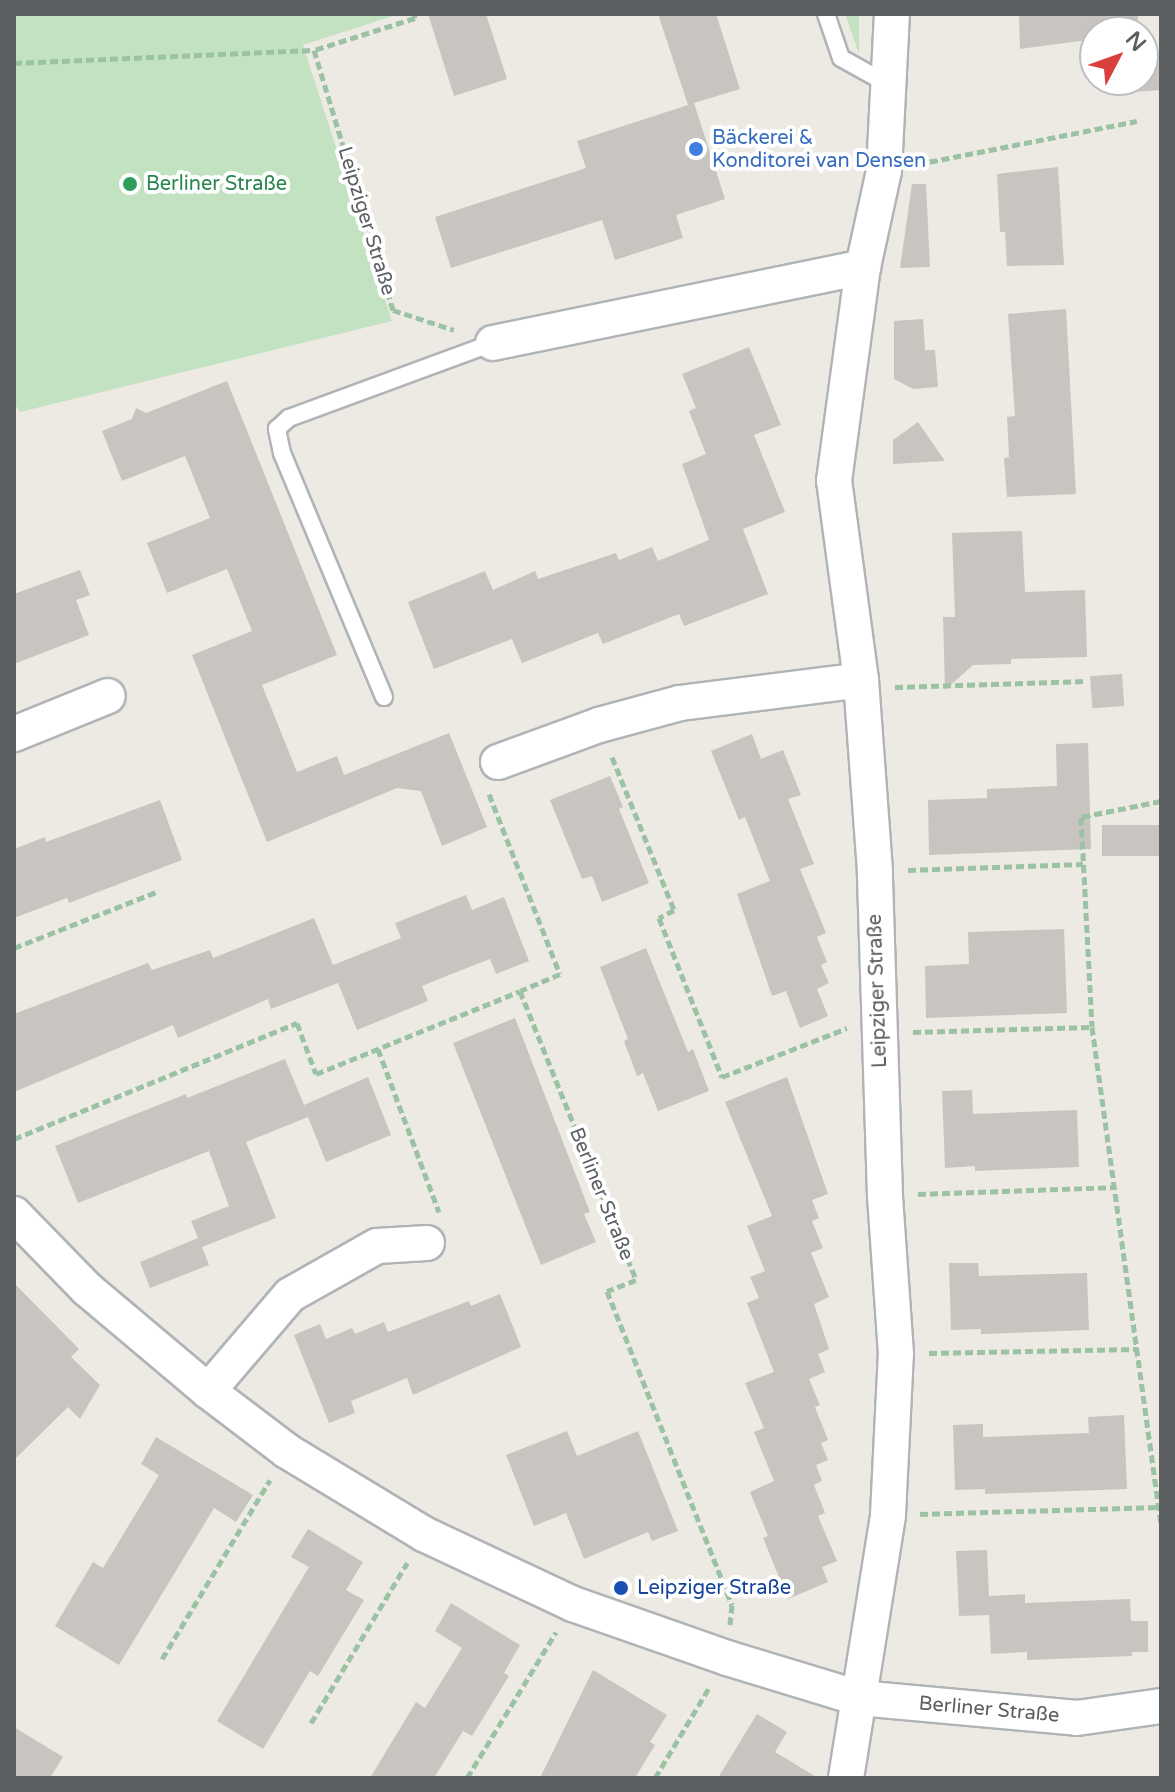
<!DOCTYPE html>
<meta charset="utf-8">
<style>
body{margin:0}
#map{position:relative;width:1175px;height:1792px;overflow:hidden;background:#eceae3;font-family:"Varela Round",sans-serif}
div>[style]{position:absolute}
.green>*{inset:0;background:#c3e2c2}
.building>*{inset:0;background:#c8c5c0;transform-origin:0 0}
.path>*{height:5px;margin-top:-2.5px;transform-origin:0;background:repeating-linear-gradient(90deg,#9cc2a4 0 8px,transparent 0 12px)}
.roads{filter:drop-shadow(2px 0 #b0b4b7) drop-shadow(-2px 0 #b0b4b7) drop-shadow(0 2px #b0b4b7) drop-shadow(0 -2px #b0b4b7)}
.service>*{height:16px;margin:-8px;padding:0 8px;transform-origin:8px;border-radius:8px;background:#fff}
.minor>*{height:34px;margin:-17px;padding:0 17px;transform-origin:17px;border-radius:17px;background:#fff}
.dots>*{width:22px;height:22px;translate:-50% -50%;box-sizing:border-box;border:4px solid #fff;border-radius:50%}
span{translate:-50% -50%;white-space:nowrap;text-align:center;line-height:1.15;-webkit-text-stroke:8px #fff;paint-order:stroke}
.shop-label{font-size:20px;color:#366cbe}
.left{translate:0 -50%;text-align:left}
.leisure-label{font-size:20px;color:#27864d}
.street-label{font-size:20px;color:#5b5f62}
.transit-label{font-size:20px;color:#164399}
.frame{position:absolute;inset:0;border:16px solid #5b5f62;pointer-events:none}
.north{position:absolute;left:1079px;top:16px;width:80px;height:80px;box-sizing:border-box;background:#fff;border:2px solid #bdbfc0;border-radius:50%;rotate:49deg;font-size:22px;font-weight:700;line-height:32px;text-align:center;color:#5b5f62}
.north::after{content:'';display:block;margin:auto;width:28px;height:36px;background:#d8403d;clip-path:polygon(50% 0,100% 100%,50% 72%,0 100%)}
</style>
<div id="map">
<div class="green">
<i style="clip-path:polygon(14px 14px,399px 14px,303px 45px,392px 321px,20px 412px,14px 403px)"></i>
<i style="clip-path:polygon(845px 14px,859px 14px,859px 54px)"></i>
</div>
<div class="building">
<i style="clip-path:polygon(428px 14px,486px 14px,507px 79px,454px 96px)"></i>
<i style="clip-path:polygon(658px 14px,716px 14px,740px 89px,694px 103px,725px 199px,676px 215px,683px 238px,615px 260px,602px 220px,451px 268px,435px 217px,586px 168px,577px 141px,688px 105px)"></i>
<i style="clip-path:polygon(1019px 14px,1138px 14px,1138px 32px,1095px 32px,1095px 39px,1020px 49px)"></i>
<i style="clip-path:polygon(1161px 58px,1161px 90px,1133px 92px,1132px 80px,1143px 80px,1143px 59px)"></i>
<i style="clip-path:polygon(1058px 167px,1064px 265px,1007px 266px,1005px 232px,1000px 232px,997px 174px)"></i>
<i style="clip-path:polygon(912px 184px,926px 184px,930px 267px,900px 268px)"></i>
<i style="clip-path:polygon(1066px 309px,1076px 494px,1007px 497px,1004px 458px,1009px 457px,1007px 417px,1015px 416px,1008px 314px)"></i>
<i style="clip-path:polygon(923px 319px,925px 350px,935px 350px,938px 387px,913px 389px,894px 379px,894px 321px)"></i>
<i style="clip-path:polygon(749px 347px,781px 425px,754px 435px,785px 512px,743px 529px,768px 594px,684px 626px,679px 614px,603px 644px,598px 633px,522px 663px,512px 639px,434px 669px,408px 602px,485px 571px,493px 590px,535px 571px,538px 579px,616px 553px,619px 560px,652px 547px,658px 561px,709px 540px,682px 464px,706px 454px,689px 411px,696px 408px,682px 374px)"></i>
<i style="clip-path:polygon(227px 381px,337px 655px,262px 685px,297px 772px,337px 756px,344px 775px,449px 733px,487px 827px,442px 846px,421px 791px,397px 788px,267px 842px,192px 655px,252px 631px,227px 569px,167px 593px,147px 543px,210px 518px,185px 456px,122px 481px,102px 431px,132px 419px,136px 408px,146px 413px)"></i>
<i style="clip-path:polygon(918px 422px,945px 461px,893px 464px,893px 440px)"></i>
<i style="clip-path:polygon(1022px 531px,1025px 592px,1085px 590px,1087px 657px,1011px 659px,1011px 664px,973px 665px,945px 690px,943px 617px,955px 617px,952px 533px)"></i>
<i style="clip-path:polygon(80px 570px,90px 595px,76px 600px,89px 635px,14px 664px,14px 594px)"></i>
<i style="left:1122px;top:674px;width:32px;height:32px;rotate:86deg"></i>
<i style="clip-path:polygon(752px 734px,761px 759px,783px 750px,801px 795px,788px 799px,814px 864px,800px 869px,826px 933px,817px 937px,827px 962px,821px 965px,829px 983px,817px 989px,828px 1016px,800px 1028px,786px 991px,772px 996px,737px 894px,770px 881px,745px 817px,739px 820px,711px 751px)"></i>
<i style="clip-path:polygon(1088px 743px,1091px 849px,929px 855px,928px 800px,987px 798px,987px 789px,1057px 786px,1056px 744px)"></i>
<i style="clip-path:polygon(610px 776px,623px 807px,619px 809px,649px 883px,602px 902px,592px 876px,582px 879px,550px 800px)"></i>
<i style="clip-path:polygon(160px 800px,182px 860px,69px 903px,67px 898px,14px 918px,14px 849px,45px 837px,46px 842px)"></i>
<i style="left:1161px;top:825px;width:31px;height:59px;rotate:90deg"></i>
<i style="clip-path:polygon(466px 895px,472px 910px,504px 897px,529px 961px,496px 974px,490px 959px,449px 975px,422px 986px,428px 1001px,357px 1030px,338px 983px,271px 1009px,268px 999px,178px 1038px,173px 1025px,14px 1092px,14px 1014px,148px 963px,152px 970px,210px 950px,213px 958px,314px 918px,333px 965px,401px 938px,395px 923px)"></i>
<i style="clip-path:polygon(1064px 929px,1067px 1013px,926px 1018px,925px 966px,969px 964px,968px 932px)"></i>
<i style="clip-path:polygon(646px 948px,688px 1052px,693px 1049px,709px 1091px,658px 1111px,643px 1073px,637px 1076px,624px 1041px,628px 1039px,600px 967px)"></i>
<i style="clip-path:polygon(515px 1018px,590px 1212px,584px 1214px,596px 1242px,541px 1265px,453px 1043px)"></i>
<i style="clip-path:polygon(285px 1059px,304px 1105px,368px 1077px,391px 1135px,326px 1162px,308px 1117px,246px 1142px,276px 1218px,202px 1247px,209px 1265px,150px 1288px,140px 1262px,198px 1238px,191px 1221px,229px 1206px,209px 1151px,78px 1203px,55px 1146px,186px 1094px,187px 1098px)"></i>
<i style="clip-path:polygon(787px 1077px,828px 1194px,812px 1200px,819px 1218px,812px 1221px,823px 1248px,811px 1253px,829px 1297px,814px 1304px,829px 1349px,818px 1354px,825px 1372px,809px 1379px,820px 1405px,815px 1407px,828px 1440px,821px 1443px,828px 1460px,816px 1465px,822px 1481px,814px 1485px,825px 1513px,818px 1516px,837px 1561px,822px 1567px,828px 1582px,788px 1599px,763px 1538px,768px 1536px,750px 1492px,774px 1481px,754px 1432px,764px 1428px,745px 1383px,774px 1372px,747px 1303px,759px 1298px,750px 1277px,765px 1271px,747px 1226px,772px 1216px,725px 1102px)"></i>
<i style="clip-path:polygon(972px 1090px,973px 1114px,1077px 1110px,1079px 1167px,975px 1171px,975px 1166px,945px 1168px,942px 1091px)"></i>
<i style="clip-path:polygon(949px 1263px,978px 1263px,979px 1276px,1087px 1273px,1089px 1330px,981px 1334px,981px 1329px,951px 1330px)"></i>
<i style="clip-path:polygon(14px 1283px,79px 1349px,71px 1357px,100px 1385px,80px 1419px,68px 1407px,14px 1460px)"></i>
<i style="clip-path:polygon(500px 1294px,521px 1347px,413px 1395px,407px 1378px,351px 1401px,355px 1413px,329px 1423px,294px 1335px,320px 1324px,326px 1339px,352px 1328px,355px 1334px,384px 1322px,388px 1332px,469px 1301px,471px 1306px)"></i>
<i style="clip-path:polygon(1124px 1415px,1127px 1489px,985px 1494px,985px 1489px,955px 1490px,953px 1425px,983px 1424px,983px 1437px,1089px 1433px,1088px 1417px)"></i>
<i style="clip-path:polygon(567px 1431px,577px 1456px,638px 1431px,678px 1531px,652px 1541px,648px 1532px,584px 1559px,566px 1513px,534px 1526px,506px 1455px)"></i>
<i style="clip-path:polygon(156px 1437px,253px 1495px,236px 1522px,214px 1508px,119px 1665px,55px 1626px,93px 1562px,103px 1568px,159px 1475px,141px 1464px)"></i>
<i style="clip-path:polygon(308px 1529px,363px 1562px,346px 1590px,364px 1600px,318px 1676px,310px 1671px,263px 1749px,217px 1721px,309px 1567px,291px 1557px)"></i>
<i style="clip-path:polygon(987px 1550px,989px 1596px,1025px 1594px,1025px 1603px,1130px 1599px,1131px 1621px,1148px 1621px,1148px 1652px,1132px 1652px,1132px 1656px,1027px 1660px,1027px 1652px,991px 1654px,989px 1615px,959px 1616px,956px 1551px)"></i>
<i style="clip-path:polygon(451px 1603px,520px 1645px,504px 1673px,509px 1676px,472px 1736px,463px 1731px,434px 1778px,370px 1778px,416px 1702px,425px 1708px,462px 1648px,435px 1631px)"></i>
<i style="clip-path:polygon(593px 1670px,667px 1715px,650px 1742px,655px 1745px,635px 1778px,540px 1778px)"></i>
<i style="clip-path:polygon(757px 1714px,787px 1732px,775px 1752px,818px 1778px,718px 1778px)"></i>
<i style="clip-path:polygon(14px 1727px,63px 1757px,50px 1778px,14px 1778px)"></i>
</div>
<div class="path">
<i style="left:414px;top:14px;width:4px;rotate:76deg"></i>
<i style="left:415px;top:18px;width:106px;rotate:162.4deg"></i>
<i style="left:314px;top:50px;width:272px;rotate:73.1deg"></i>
<i style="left:393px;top:310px;width:64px;rotate:18.2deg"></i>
<i style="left:14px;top:63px;width:300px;rotate:-2.5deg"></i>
<i style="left:918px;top:164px;width:223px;rotate:-11.1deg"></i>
<i style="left:895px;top:687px;width:191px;rotate:-1.8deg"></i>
<i style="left:612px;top:757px;width:165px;rotate:67.9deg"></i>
<i style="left:674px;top:910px;width:17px;rotate:152deg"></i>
<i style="left:659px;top:918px;width:171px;rotate:68.4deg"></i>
<i style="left:722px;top:1077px;width:134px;rotate:-21.4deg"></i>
<i style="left:489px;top:794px;width:193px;rotate:68.5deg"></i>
<i style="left:560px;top:974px;width:43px;rotate:157deg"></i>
<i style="left:1161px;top:801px;width:82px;rotate:168.7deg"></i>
<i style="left:1081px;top:817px;width:210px;rotate:87deg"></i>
<i style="left:1092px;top:1027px;width:500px;rotate:82.1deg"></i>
<i style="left:908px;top:870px;width:175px;rotate:-2deg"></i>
<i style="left:14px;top:948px;width:156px;rotate:-21.5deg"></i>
<i style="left:913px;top:1032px;width:179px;rotate:-1.6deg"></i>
<i style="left:378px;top:1049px;width:174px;rotate:69.5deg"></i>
<i style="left:14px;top:1139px;width:306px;rotate:-22.3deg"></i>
<i style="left:297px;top:1023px;width:54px;rotate:69.6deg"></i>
<i style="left:316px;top:1074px;width:220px;rotate:-22.1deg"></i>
<i style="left:520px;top:991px;width:311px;rotate:68.1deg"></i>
<i style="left:636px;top:1280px;width:31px;rotate:159deg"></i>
<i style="left:607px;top:1291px;width:338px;rotate:68.3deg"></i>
<i style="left:732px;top:1605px;width:20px;rotate:96deg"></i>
<i style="left:918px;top:1194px;width:197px;rotate:-2deg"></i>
<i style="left:929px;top:1353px;width:209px;rotate:-1.1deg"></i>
<i style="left:920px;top:1514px;width:239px;rotate:-1.7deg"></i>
<i style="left:162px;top:1659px;width:209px;rotate:-58.9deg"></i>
<i style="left:311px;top:1723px;width:187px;rotate:-59deg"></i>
<i style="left:467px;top:1778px;width:171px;rotate:-58.6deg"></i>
<i style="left:655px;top:1778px;width:107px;rotate:-59.1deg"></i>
</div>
<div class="roads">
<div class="service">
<i style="left:826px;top:14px;width:46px;rotate:71.2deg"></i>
<i style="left:841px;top:58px;width:54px;rotate:29deg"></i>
<i style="left:384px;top:697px;width:264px;rotate:-112.7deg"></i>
<i style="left:282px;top:453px;width:25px;rotate:-102deg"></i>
<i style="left:277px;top:429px;width:16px;rotate:-43deg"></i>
<i style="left:289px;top:418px;width:217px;rotate:-20.2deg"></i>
</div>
<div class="minor">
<i style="left:493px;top:343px;width:378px;rotate:-11.6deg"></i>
<i style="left:14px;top:734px;width:101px;rotate:-22deg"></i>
<i style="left:498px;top:762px;width:108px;rotate:-20.1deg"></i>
<i style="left:599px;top:725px;width:84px;rotate:-15.2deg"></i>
<i style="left:680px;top:703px;width:182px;rotate:-7.2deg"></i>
<i style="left:14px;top:1214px;width:105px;rotate:45.8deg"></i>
<i style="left:87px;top:1289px;width:158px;rotate:40.1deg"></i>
<i style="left:208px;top:1391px;width:99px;rotate:37.2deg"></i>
<i style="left:287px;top:1451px;width:160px;rotate:31.2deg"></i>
<i style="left:424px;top:1534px;width:165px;rotate:25.2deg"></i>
<i style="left:573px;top:1604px;width:163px;rotate:19.3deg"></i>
<i style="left:727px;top:1658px;width:138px;rotate:16.9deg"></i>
<i style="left:859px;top:1698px;width:219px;rotate:5.2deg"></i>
<i style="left:1077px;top:1718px;width:85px;rotate:-8.1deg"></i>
<i style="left:208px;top:1391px;width:126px;rotate:-49.5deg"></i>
<i style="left:290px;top:1295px;width:100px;rotate:-29.4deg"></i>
<i style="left:377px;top:1246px;width:50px;rotate:-3.4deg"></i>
<i style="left:846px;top:1778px;width:266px;rotate:-80.9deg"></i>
<i style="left:888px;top:1515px;width:161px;rotate:-87.2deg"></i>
<i style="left:896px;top:1354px;width:158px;rotate:-94deg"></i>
<i style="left:885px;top:1196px;width:325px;rotate:-91.8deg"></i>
<i style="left:875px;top:871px;width:192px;rotate:-94.2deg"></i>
<i style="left:861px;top:680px;width:201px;rotate:-97.7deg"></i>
<i style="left:834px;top:481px;width:216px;rotate:-82.3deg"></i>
<i style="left:863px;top:267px;width:98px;rotate:-77.7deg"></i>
<i style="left:884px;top:171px;width:157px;rotate:-87.1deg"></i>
</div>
</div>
<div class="dots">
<i style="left:696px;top:149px;background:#3f7fe0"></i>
<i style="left:130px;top:184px;background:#2e9e5b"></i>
<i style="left:621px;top:1588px;background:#1a4fb4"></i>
</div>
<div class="shop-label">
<span class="left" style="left:712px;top:150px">Bäckerei &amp;<br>Konditorei van Densen</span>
</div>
<div class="leisure-label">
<span class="left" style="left:146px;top:184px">Berliner Straße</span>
</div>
<div class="street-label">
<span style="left:366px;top:221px;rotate:73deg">Leipziger Straße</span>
<span style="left:878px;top:991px;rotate:-92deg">Leipziger Straße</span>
<span style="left:601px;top:1194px;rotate:68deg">Berliner Straße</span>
<span style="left:989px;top:1710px;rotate:5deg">Berliner Straße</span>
</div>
<div class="transit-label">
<span class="left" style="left:637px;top:1588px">Leipziger Straße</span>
</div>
<div class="frame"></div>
<div class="north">N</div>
</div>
